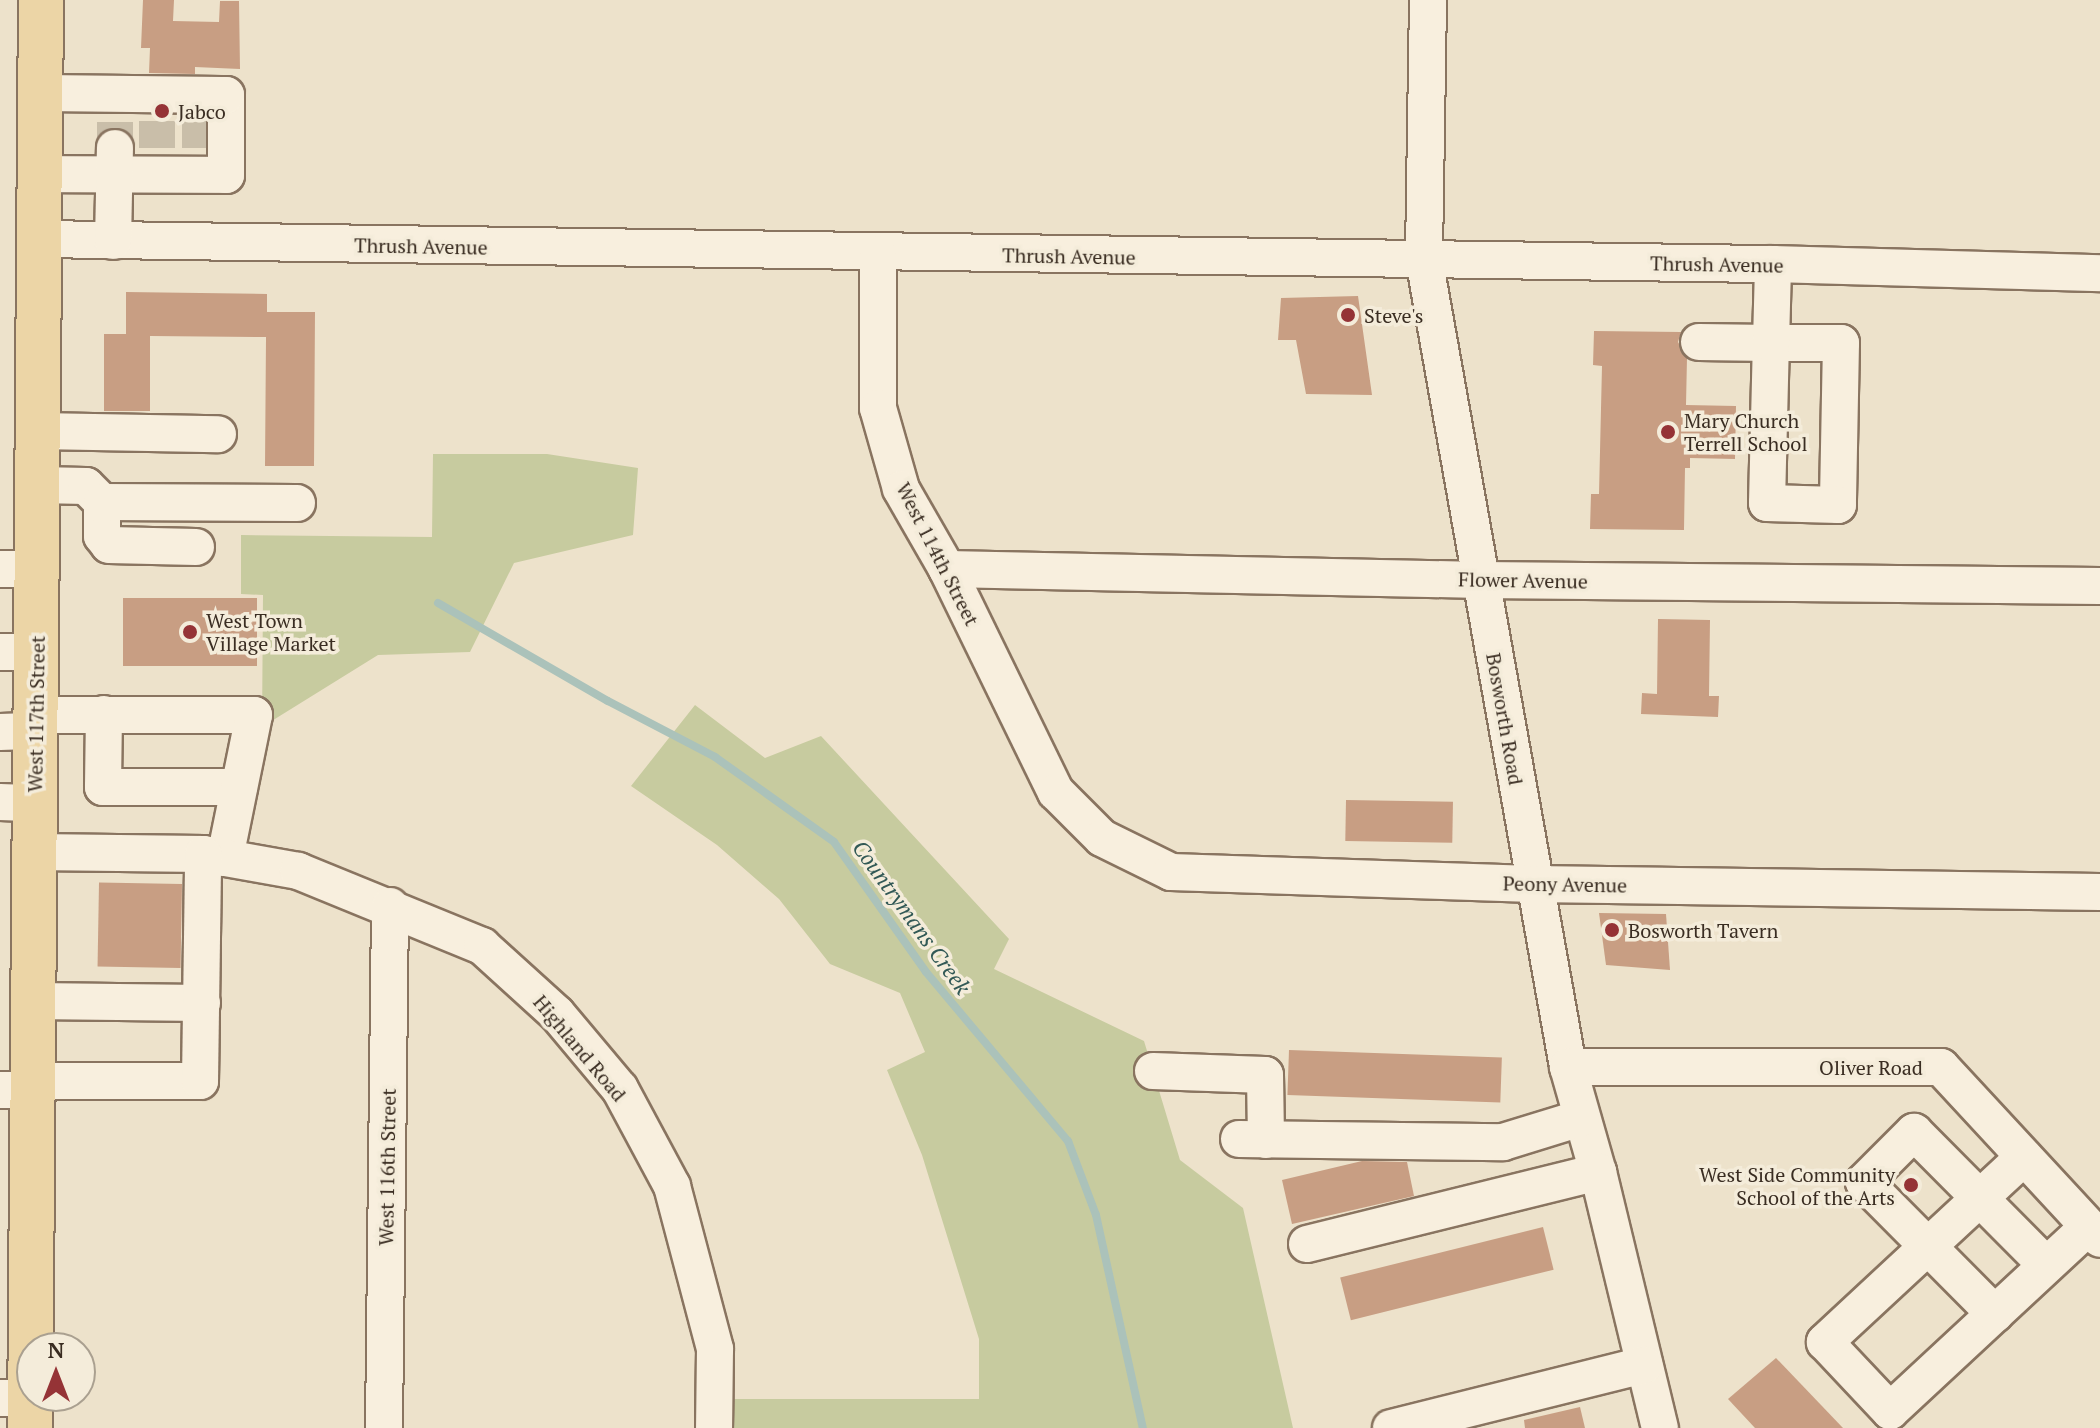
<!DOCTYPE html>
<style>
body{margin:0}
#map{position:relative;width:2100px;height:1428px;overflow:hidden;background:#ede2cb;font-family:"PT Serif",serif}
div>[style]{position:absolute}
.green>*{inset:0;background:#c7cb9f}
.stream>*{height:8px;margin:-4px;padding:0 4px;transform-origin:4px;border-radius:4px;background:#abc2ba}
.building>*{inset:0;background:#c89e83;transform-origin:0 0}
.minor-tunnel>*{height:36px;margin-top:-18px;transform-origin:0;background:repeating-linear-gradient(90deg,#c9bea9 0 36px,transparent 0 54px)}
.roads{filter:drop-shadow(2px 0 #897460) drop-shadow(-2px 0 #897460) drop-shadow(0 2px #897460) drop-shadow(0 -2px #897460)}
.minor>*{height:36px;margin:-18px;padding:0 18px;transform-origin:18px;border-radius:18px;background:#f8efde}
.major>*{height:44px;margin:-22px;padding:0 22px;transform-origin:22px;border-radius:22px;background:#ecd5a6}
.dots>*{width:22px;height:22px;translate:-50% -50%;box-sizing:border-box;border:4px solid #f4ecda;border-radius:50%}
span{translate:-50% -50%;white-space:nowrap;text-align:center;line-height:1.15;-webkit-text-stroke:7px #f4ecda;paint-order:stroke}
.poi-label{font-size:20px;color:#3a2d22}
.left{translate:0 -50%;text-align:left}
.right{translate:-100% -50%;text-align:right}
.street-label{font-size:20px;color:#3a2d22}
.water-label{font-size:22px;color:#325956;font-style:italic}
.north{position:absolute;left:16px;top:1332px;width:80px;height:80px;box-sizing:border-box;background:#f4ecda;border:2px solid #aaa090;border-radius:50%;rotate:0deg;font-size:22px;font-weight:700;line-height:32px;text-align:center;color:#3a2d22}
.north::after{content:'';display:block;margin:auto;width:28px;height:36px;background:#953336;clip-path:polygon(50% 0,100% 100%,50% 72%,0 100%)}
</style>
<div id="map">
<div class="green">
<i style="clip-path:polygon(433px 454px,547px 454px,638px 468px,633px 535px,514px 563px,470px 652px,378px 655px,262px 727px,263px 595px,241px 594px,241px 535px,432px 537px)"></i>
<i style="clip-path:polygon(695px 705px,765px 758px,821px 736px,1009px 939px,994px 969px,1144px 1041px,1180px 1160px,1243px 1208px,1293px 1428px,725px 1428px,725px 1399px,979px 1399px,979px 1339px,922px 1155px,887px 1070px,925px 1052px,900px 993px,830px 964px,779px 899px,717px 845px,631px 786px)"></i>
</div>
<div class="stream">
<i style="left:438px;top:603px;width:196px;rotate:30deg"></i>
<i style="left:608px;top:701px;width:121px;rotate:27.6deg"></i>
<i style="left:715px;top:757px;width:146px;rotate:35.5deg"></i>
<i style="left:834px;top:842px;width:159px;rotate:54.7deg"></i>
<i style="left:926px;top:972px;width:221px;rotate:50deg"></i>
<i style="left:1068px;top:1141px;width:79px;rotate:69.3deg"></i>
<i style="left:1096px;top:1215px;width:218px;rotate:77.6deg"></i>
</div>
<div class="building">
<i style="clip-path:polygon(143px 0,174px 0,173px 21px,219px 22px,220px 1px,239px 1px,240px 69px,195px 67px,195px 74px,149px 73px,150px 48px,141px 48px)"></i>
<i style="clip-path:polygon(126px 292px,267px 294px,267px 312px,315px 312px,314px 466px,265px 466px,266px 337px,150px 336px,150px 411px,104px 411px,104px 334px,126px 334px)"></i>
<i style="clip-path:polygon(1358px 296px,1372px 395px,1306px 394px,1296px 340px,1278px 340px,1281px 298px)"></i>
<i style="clip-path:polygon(1594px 331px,1681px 332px,1678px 342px,1687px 358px,1686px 405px,1736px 406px,1735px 459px,1690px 458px,1690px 468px,1685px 468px,1684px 530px,1590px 529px,1591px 494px,1599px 494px,1602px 366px,1593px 365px)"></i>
<i style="left:123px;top:598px;width:134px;height:68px"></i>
<i style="clip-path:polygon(1658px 619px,1710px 620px,1709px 696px,1719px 696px,1718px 717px,1641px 714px,1642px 693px,1657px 694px)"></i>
<i style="left:1346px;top:800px;width:107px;height:41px;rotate:1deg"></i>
<i style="left:182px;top:884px;width:84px;height:83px;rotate:91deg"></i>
<i style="clip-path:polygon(1599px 913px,1666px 914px,1670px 970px,1606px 965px)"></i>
<i style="left:1289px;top:1050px;width:213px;height:45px;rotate:2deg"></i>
<i style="clip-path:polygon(1362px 1161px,1407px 1162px,1414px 1196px,1292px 1224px,1282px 1180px)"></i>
<i style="left:1543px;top:1227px;width:44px;height:209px;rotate:76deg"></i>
<i style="clip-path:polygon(1776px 1358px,1843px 1428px,1755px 1428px,1728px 1399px)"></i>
<i style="clip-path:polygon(1580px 1407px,1585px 1428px,1525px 1428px,1524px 1420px)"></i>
</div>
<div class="minor-tunnel">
<i style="left:157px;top:121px;width:27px;rotate:90deg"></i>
<i style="left:200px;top:121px;width:27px;rotate:90deg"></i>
<i style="left:115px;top:148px;width:26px;rotate:-90deg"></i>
</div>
<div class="roads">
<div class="minor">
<i style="left:1428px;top:0;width:259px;rotate:90.9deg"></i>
<i style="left:1424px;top:259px;width:821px;rotate:79.89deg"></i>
<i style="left:1568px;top:1067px;width:109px;rotate:74.1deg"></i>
<i style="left:1598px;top:1172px;width:263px;rotate:76.4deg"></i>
<i style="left:39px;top:174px;width:187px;rotate:0.3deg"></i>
<i style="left:226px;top:175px;width:80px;rotate:-90deg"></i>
<i style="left:226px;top:95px;width:187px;rotate:-179.4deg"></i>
<i style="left:38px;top:239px;width:1735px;rotate:0.83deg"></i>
<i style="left:1773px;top:264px;width:327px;rotate:1.6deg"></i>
<i style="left:113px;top:241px;width:93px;rotate:-88.8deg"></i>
<i style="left:878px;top:254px;width:154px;rotate:90deg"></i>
<i style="left:878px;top:408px;width:84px;rotate:74.1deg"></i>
<i style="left:901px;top:489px;width:92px;rotate:60.1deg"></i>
<i style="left:947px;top:569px;width:248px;rotate:64deg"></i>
<i style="left:1056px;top:792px;width:65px;rotate:45deg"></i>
<i style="left:1102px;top:838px;width:77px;rotate:26.2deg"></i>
<i style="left:1171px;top:872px;width:362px;rotate:1.9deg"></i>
<i style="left:1533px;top:884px;width:567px;rotate:0.81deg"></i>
<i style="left:1699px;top:342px;width:72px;rotate:0.8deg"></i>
<i style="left:1771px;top:343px;width:70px"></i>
<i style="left:1841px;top:343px;width:162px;rotate:91.1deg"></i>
<i style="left:1838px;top:505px;width:71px;rotate:-178.4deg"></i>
<i style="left:1767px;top:503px;width:160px;rotate:-88.6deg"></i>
<i style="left:1771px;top:343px;width:79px;rotate:-88.5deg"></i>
<i style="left:38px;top:431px;width:180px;rotate:1deg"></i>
<i style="left:38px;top:485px;width:48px;rotate:1.2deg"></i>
<i style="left:86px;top:486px;width:23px;rotate:45deg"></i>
<i style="left:102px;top:502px;width:34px;rotate:90deg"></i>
<i style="left:102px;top:536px;width:11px;rotate:52deg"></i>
<i style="left:109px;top:545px;width:87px;rotate:1.3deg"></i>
<i style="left:102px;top:502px;width:195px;rotate:0.3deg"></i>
<i style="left:0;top:569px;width:38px"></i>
<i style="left:947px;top:569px;width:534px;rotate:1.18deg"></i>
<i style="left:1481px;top:580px;width:619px;rotate:0.56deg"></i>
<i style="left:0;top:652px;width:37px"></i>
<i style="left:104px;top:714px;width:73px;rotate:90.8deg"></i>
<i style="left:103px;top:787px;width:136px"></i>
<i style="left:36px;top:715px;width:218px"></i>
<i style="left:254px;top:715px;width:146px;rotate:101.5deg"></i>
<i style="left:0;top:732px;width:36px;rotate:-2deg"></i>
<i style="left:0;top:802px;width:34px;rotate:2deg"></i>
<i style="left:34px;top:852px;width:169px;rotate:0.7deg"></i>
<i style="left:203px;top:854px;width:97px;rotate:10.1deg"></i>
<i style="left:298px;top:871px;width:199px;rotate:22.2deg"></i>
<i style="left:482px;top:946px;width:101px;rotate:42.2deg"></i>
<i style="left:557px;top:1014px;width:98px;rotate:50deg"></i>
<i style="left:620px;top:1089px;width:110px;rotate:61.8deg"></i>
<i style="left:672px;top:1186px;width:169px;rotate:75.2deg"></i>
<i style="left:715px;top:1349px;width:79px;rotate:90.7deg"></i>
<i style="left:34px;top:1001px;width:168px;rotate:0.7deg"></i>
<i style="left:1568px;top:1067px;width:373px"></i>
<i style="left:1941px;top:1067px;width:234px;rotate:47.2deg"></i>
<i style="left:1153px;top:1071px;width:112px;rotate:2deg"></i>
<i style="left:1265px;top:1075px;width:65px;rotate:89.1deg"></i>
<i style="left:34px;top:1081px;width:166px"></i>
<i style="left:200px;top:1081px;width:227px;rotate:-89.2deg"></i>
<i style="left:0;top:1090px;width:34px"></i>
<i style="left:1239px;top:1139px;width:264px;rotate:0.7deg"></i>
<i style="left:1503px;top:1142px;width:82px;rotate:-17.1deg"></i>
<i style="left:2024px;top:1157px;width:272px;rotate:137.1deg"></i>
<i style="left:1825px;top:1342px;width:95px;rotate:46.7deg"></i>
<i style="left:1890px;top:1411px;width:270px;rotate:-42.9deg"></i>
<i style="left:1307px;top:1244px;width:300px;rotate:-13.9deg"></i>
<i style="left:1995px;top:1314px;width:186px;rotate:-134.8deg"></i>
<i style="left:1864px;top:1182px;width:71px;rotate:-45deg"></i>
<i style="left:1914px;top:1132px;width:187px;rotate:45.2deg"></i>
<i style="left:0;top:1398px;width:30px"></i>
<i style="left:384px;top:1428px;width:522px;rotate:-89.34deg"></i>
<i style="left:1391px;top:1428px;width:261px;rotate:-14deg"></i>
</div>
<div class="major">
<i style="left:30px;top:1428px;width:1428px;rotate:-89.56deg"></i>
</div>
</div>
<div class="dots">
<i style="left:162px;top:111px;background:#953336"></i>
<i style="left:1348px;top:315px;background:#953336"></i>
<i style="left:1668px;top:432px;background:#953336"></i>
<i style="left:190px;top:632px;background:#953336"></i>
<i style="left:1612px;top:930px;background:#953336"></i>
<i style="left:1911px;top:1185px;background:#953336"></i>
</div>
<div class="poi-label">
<span class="left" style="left:178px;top:111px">Jabco</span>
<span class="left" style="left:1364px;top:315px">Steve's</span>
<span class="left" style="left:1684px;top:432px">Mary Church<br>Terrell School</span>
<span class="left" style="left:206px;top:632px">West Town<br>Village Market</span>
<span class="left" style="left:1628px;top:930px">Bosworth Tavern</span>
<span class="right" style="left:1895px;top:1186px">West Side Community<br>School of the Arts</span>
</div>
<div class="street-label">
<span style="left:421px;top:246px;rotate:1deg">Thrush Avenue</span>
<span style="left:1069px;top:256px;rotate:1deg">Thrush Avenue</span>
<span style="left:1717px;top:264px;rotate:1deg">Thrush Avenue</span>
<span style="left:938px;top:554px;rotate:63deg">West 114th Street</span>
<span style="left:1523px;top:580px;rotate:1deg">Flower Avenue</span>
<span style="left:36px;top:714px;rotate:-89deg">West 117th Street</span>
<span style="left:1505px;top:719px;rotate:80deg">Bosworth Road</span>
<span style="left:1565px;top:884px;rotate:1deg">Peony Avenue</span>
<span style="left:580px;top:1048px;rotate:50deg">Highland Road</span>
<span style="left:1871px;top:1067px">Oliver Road</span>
<span style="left:387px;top:1167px;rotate:-89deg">West 116th Street</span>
</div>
<div class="water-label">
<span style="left:912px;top:917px;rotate:54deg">Countrymans Creek</span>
</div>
<div class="north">N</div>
</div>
